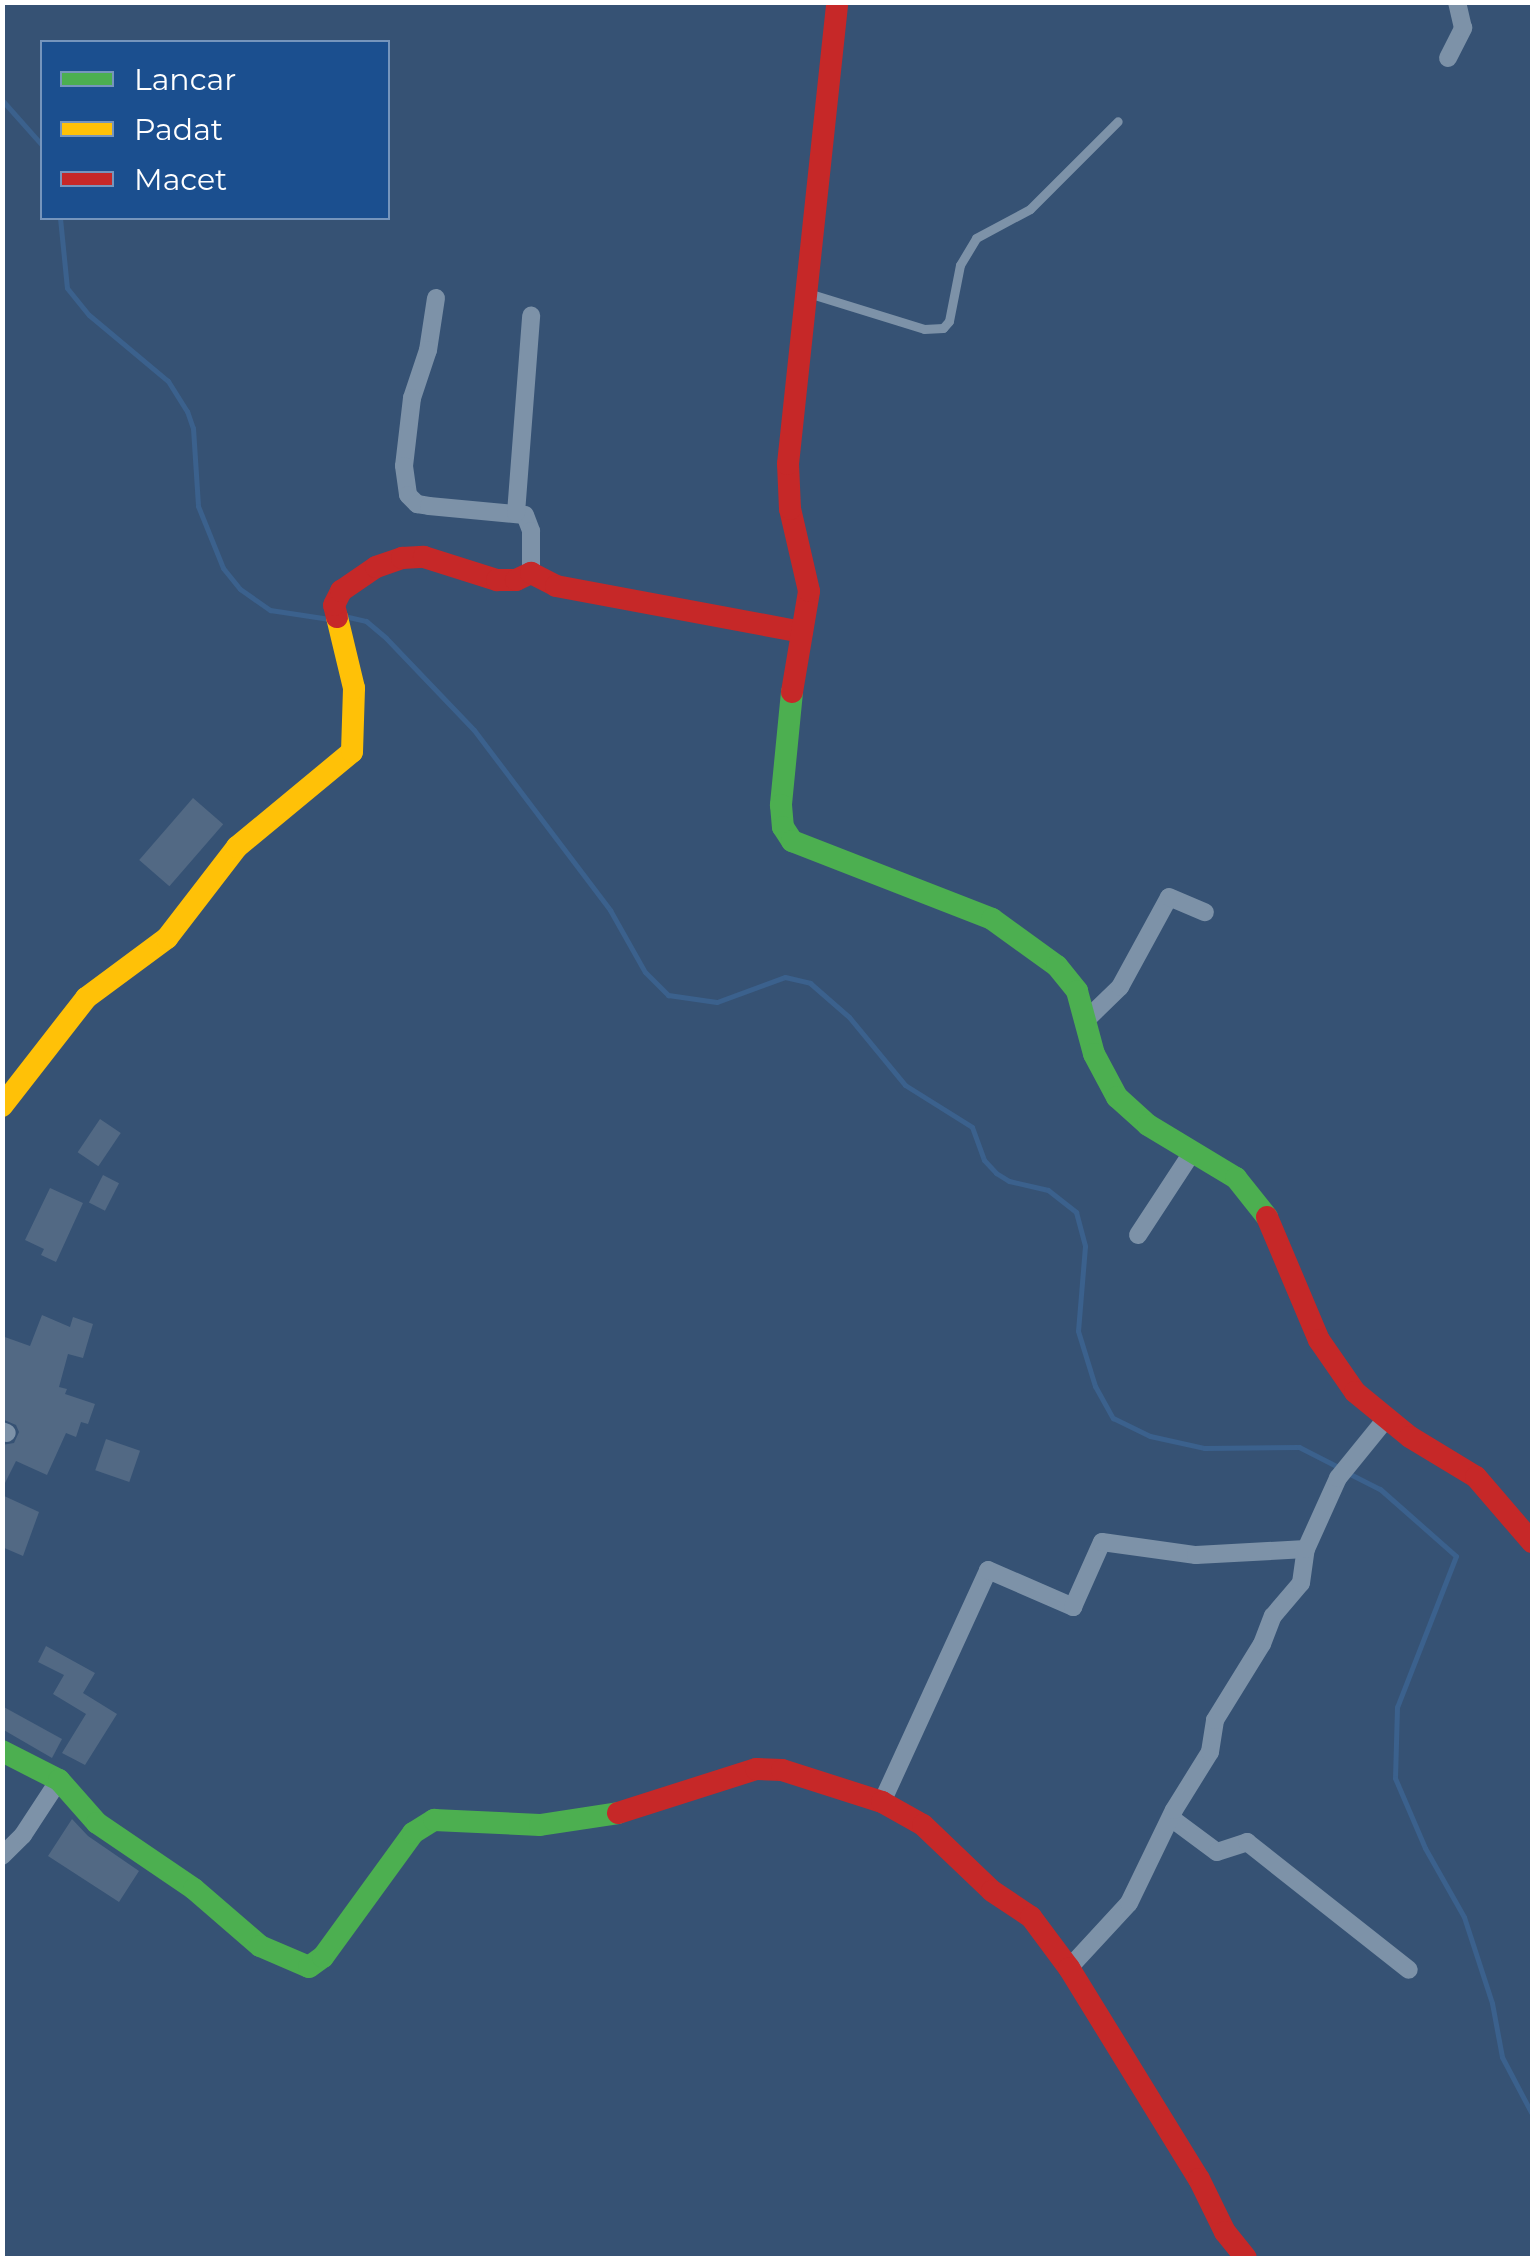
<!DOCTYPE html>
<style>
body{margin:0}
#map{position:relative;width:1535px;height:2261px;overflow:hidden;background:#365274;font-family:Montserrat,sans-serif}
div>[style]{position:absolute}
.stream>*{height:5px;margin:-2.5px;padding:0 2.5px;transform-origin:2.5px;border-radius:2.5px;background:#3b618d}
.building>*{inset:0;background:#526984;transform-origin:0 0}
.lane>*{height:9px;margin:-4.5px;padding:0 4.5px;transform-origin:4.5px;border-radius:4.5px;background:#7d92a8}
.street>*{height:18px;margin:-9px;padding:0 9px;transform-origin:9px;border-radius:9px;background:#7d92a8}
.fast>*{height:22px;margin:-11px;padding:0 11px;transform-origin:11px;border-radius:11px;background:#4caf50}
.slow>*{height:22px;margin:-11px;padding:0 11px;transform-origin:11px;border-radius:11px;background:#ffc107}
.jam>*{height:22px;margin:-11px;padding:0 11px;transform-origin:11px;border-radius:11px;background:#c62828}
span{translate:-50% -50%;white-space:nowrap;text-align:center;line-height:1.15;-webkit-text-stroke:8px #1b4f8f;paint-order:stroke}
.frame{position:absolute;inset:0;border:5px solid #fff;pointer-events:none}
.legend{position:absolute;left:40px;top:40px;width:350px;height:180px;box-sizing:border-box;background:#1b4f8f;border:2px solid #7695bc;margin:0;padding:12px 18px;list-style:none;font-size:30px;color:#fff}
.legend li{display:flex;align-items:center;gap:20px;height:50px}
.legend b{width:50px;border:2px solid #7695bc}
</style>
<div id="map">
<div class="stream">
<i style="left:2px;top:100px;width:60px;rotate:48.4deg"></i>
<i style="left:60px;top:218px;width:70px;rotate:84.3deg"></i>
<i style="left:67px;top:288px;width:35px;rotate:51deg"></i>
<i style="left:89px;top:315px;width:103px;rotate:39.9deg"></i>
<i style="left:168px;top:381px;width:36px;rotate:58deg"></i>
<i style="left:187px;top:411px;width:18px;rotate:71deg"></i>
<i style="left:193px;top:428px;width:78px;rotate:86.3deg"></i>
<i style="left:198px;top:506px;width:67px;rotate:68deg"></i>
<i style="left:223px;top:568px;width:27px;rotate:51deg"></i>
<i style="left:240px;top:589px;width:37px;rotate:35deg"></i>
<i style="left:270px;top:610px;width:60px;rotate:8.7deg"></i>
<i style="left:344px;top:616px;width:23px;rotate:13deg"></i>
<i style="left:366px;top:621px;width:26px;rotate:40deg"></i>
<i style="left:386px;top:638px;width:127px;rotate:46.3deg"></i>
<i style="left:474px;top:730px;width:226px;rotate:52.9deg"></i>
<i style="left:610px;top:910px;width:71px;rotate:60.6deg"></i>
<i style="left:645px;top:972px;width:33px;rotate:45deg"></i>
<i style="left:668px;top:995px;width:49px;rotate:8.1deg"></i>
<i style="left:717px;top:1002px;width:72px;rotate:-20.2deg"></i>
<i style="left:785px;top:977px;width:26px;rotate:13deg"></i>
<i style="left:810px;top:983px;width:52px;rotate:41.1deg"></i>
<i style="left:849px;top:1017px;width:88px;rotate:50.5deg"></i>
<i style="left:905px;top:1085px;width:79px;rotate:32.1deg"></i>
<i style="left:972px;top:1127px;width:35px;rotate:70deg"></i>
<i style="left:984px;top:1160px;width:18px;rotate:47deg"></i>
<i style="left:996px;top:1173px;width:15px;rotate:32deg"></i>
<i style="left:1009px;top:1181px;width:40px;rotate:13deg"></i>
<i style="left:1048px;top:1190px;width:36px;rotate:38deg"></i>
<i style="left:1076px;top:1212px;width:35px;rotate:75deg"></i>
<i style="left:1085px;top:1246px;width:85px;rotate:94.7deg"></i>
<i style="left:1078px;top:1331px;width:58px;rotate:72.8deg"></i>
<i style="left:1095px;top:1386px;width:37px;rotate:61deg"></i>
<i style="left:1113px;top:1418px;width:41px;rotate:25.9deg"></i>
<i style="left:1150px;top:1436px;width:55px;rotate:12.5deg"></i>
<i style="left:1204px;top:1448px;width:95px;rotate:-0.6deg"></i>
<i style="left:1299px;top:1447px;width:44px;rotate:27.1deg"></i>
<i style="left:1348px;top:1473px;width:36px;rotate:27deg"></i>
<i style="left:1380px;top:1489px;width:101px;rotate:41.4deg"></i>
<i style="left:1456px;top:1556px;width:162px;rotate:111.3deg"></i>
<i style="left:1397px;top:1707px;width:71px;rotate:91.6deg"></i>
<i style="left:1395px;top:1778px;width:76px;rotate:66.8deg"></i>
<i style="left:1425px;top:1848px;width:79px;rotate:60.5deg"></i>
<i style="left:1464px;top:1917px;width:90px;rotate:72deg"></i>
<i style="left:1492px;top:2003px;width:55px;rotate:79.5deg"></i>
<i style="left:1502px;top:2057px;width:64px;rotate:62.2deg"></i>
</div>
<div class="building">
<i style="left:193px;top:798px;width:40px;height:82px;rotate:41deg"></i>
<i style="left:100px;top:1119px;width:25px;height:40px;rotate:34deg"></i>
<i style="left:103px;top:1175px;width:18px;height:31px;rotate:27deg"></i>
<i style="clip-path:polygon(50px 1188px,83px 1203px,56px 1262px,41px 1255px,44px 1249px,25px 1240px)"></i>
<i style="clip-path:polygon(42px 1315px,70px 1327px,73px 1317px,93px 1324px,83px 1358px,68px 1354px,59px 1387px,67px 1389px,65px 1394px,95px 1404px,88px 1424px,81px 1422px,76px 1437px,66px 1433px,47px 1475px,16px 1461px,2px 1489px,2px 1445px,14px 1443px,19px 1432px,16px 1425px,2px 1419px,2px 1336px,30px 1346px)"></i>
<i style="left:106px;top:1439px;width:36px;height:33px;rotate:19deg"></i>
<i style="clip-path:polygon(2px 1495px,39px 1512px,23px 1556px,2px 1547px)"></i>
<i style="clip-path:polygon(46px 1646px,95px 1673px,83px 1693px,117px 1714px,85px 1765px,62px 1753px,86px 1714px,53px 1694px,64px 1675px,38px 1662px)"></i>
<i style="clip-path:polygon(2px 1706px,62px 1739px,52px 1758px,2px 1729px)"></i>
<i style="clip-path:polygon(72px 1819px,88px 1836px,139px 1871px,119px 1902px,48px 1856px)"></i>
</div>
<div class="lane">
<i style="left:808px;top:293px;width:121px;rotate:17.2deg"></i>
<i style="left:924px;top:329px;width:19px;rotate:-3deg"></i>
<i style="left:943px;top:328px;width:9px;rotate:-49deg"></i>
<i style="left:949px;top:321px;width:57px;rotate:-78.9deg"></i>
<i style="left:960px;top:265px;width:31px;rotate:-59deg"></i>
<i style="left:976px;top:238px;width:61px;rotate:-28.2deg"></i>
<i style="left:1030px;top:209px;width:124px;rotate:-45deg"></i>
</div>
<div class="street">
<i style="left:1448px;top:58px;width:34px;rotate:-63deg"></i>
<i style="left:1463px;top:28px;width:27px;rotate:-103deg"></i>
<i style="left:436px;top:298px;width:53px;rotate:98.7deg"></i>
<i style="left:428px;top:350px;width:51px;rotate:108.4deg"></i>
<i style="left:412px;top:398px;width:68px;rotate:96.7deg"></i>
<i style="left:404px;top:466px;width:29px;rotate:82deg"></i>
<i style="left:408px;top:495px;width:13px;rotate:45deg"></i>
<i style="left:417px;top:504px;width:12px;rotate:9deg"></i>
<i style="left:429px;top:506px;width:96px;rotate:5.4deg"></i>
<i style="left:525px;top:515px;width:17px;rotate:69deg"></i>
<i style="left:531px;top:531px;width:42px;rotate:90deg"></i>
<i style="left:516px;top:513px;width:198px;rotate:-85.6deg"></i>
<i style="left:1085px;top:1021px;width:49px;rotate:-44.2deg"></i>
<i style="left:1120px;top:987px;width:102px;rotate:-61.4deg"></i>
<i style="left:1169px;top:897px;width:39px;rotate:23deg"></i>
<i style="left:1138px;top:1235px;width:100px;rotate:-56.8deg"></i>
<i style="left:2px;top:1431px;width:5px;rotate:22deg"></i>
<i style="left:882px;top:1802px;width:255px;rotate:-65.4deg"></i>
<i style="left:988px;top:1570px;width:93px;rotate:23.5deg"></i>
<i style="left:1073px;top:1607px;width:71px;rotate:-66deg"></i>
<i style="left:1102px;top:1542px;width:95px;rotate:7.9deg"></i>
<i style="left:1196px;top:1555px;width:110px;rotate:-3.1deg"></i>
<i style="left:1171px;top:1818px;width:57px;rotate:36.5deg"></i>
<i style="left:1217px;top:1852px;width:32px;rotate:-18deg"></i>
<i style="left:1247px;top:1842px;width:206px;rotate:38.3deg"></i>
<i style="left:2px;top:1856px;width:30px;rotate:-45deg"></i>
<i style="left:23px;top:1835px;width:66px;rotate:-56.8deg"></i>
<i style="left:1069px;top:1968px;width:88px;rotate:-47.3deg"></i>
<i style="left:1129px;top:1903px;width:103px;rotate:-64.2deg"></i>
<i style="left:1174px;top:1810px;width:68px;rotate:-58.2deg"></i>
<i style="left:1210px;top:1752px;width:32px;rotate:-81deg"></i>
<i style="left:1215px;top:1720px;width:89px;rotate:-58.3deg"></i>
<i style="left:1262px;top:1644px;width:30px;rotate:-69deg"></i>
<i style="left:1273px;top:1616px;width:43px;rotate:-49.7deg"></i>
<i style="left:1301px;top:1583px;width:34px;rotate:-82deg"></i>
<i style="left:1306px;top:1549px;width:78px;rotate:-65.7deg"></i>
<i style="left:1338px;top:1478px;width:76px;rotate:-50.9deg"></i>
</div>
<div class="fast">
<i style="left:792px;top:692px;width:114px;rotate:95.6deg"></i>
<i style="left:781px;top:805px;width:22px;rotate:85deg"></i>
<i style="left:783px;top:827px;width:17px;rotate:57deg"></i>
<i style="left:792px;top:841px;width:215px;rotate:21.3deg"></i>
<i style="left:992px;top:919px;width:80px;rotate:35.9deg"></i>
<i style="left:1057px;top:966px;width:32px;rotate:51deg"></i>
<i style="left:1077px;top:991px;width:65px;rotate:74.9deg"></i>
<i style="left:1094px;top:1054px;width:49px;rotate:61.9deg"></i>
<i style="left:1117px;top:1097px;width:42px;rotate:42.1deg"></i>
<i style="left:1148px;top:1125px;width:103px;rotate:31.1deg"></i>
<i style="left:1236px;top:1178px;width:50px;rotate:51.5deg"></i>
<i style="left:2px;top:1751px;width:64px;rotate:27deg"></i>
<i style="left:59px;top:1780px;width:57px;rotate:48.5deg"></i>
<i style="left:97px;top:1823px;width:117px;rotate:34.2deg"></i>
<i style="left:194px;top:1889px;width:87px;rotate:40.8deg"></i>
<i style="left:260px;top:1946px;width:53px;rotate:23.2deg"></i>
<i style="left:309px;top:1967px;width:17px;rotate:-36deg"></i>
<i style="left:323px;top:1957px;width:153px;rotate:-54deg"></i>
<i style="left:413px;top:1833px;width:25px;rotate:-32deg"></i>
<i style="left:434px;top:1820px;width:106px;rotate:2.7deg"></i>
<i style="left:540px;top:1825px;width:79px;rotate:-8.7deg"></i>
</div>
<div class="slow">
<i style="left:2px;top:1106px;width:137px;rotate:-52.1deg"></i>
<i style="left:86px;top:998px;width:101px;rotate:-36.5deg"></i>
<i style="left:167px;top:938px;width:115px;rotate:-52.4deg"></i>
<i style="left:237px;top:847px;width:149px;rotate:-39.6deg"></i>
<i style="left:352px;top:752px;width:64px;rotate:-88.2deg"></i>
<i style="left:354px;top:688px;width:73px;rotate:-103.5deg"></i>
</div>
<div class="jam">
<i style="left:337px;top:617px;width:12px;rotate:-104deg"></i>
<i style="left:334px;top:605px;width:16px;rotate:-63deg"></i>
<i style="left:341px;top:591px;width:42px;rotate:-34.4deg"></i>
<i style="left:376px;top:567px;width:28px;rotate:-19deg"></i>
<i style="left:402px;top:558px;width:22px;rotate:-3deg"></i>
<i style="left:424px;top:557px;width:77px;rotate:17.5deg"></i>
<i style="left:497px;top:580px;width:19px"></i>
<i style="left:516px;top:580px;width:17px;rotate:-25deg"></i>
<i style="left:531px;top:573px;width:28px;rotate:27deg"></i>
<i style="left:556px;top:586px;width:250px;rotate:10.6deg"></i>
<i style="left:792px;top:692px;width:102px;rotate:-80.4deg"></i>
<i style="left:809px;top:591px;width:84px;rotate:-103deg"></i>
<i style="left:790px;top:509px;width:45px;rotate:-92.5deg"></i>
<i style="left:788px;top:464px;width:465px;rotate:-83.9deg"></i>
<i style="left:1267px;top:1217px;width:134px;rotate:67.1deg"></i>
<i style="left:1319px;top:1340px;width:63px;rotate:55.3deg"></i>
<i style="left:1355px;top:1392px;width:71px;rotate:39.3deg"></i>
<i style="left:1410px;top:1437px;width:77px;rotate:31.2deg"></i>
<i style="left:1476px;top:1477px;width:86px;rotate:49.3deg"></i>
<i style="left:618px;top:1813px;width:145px;rotate:-17.7deg"></i>
<i style="left:756px;top:1769px;width:26px;rotate:2deg"></i>
<i style="left:782px;top:1770px;width:105px;rotate:17.7deg"></i>
<i style="left:882px;top:1802px;width:47px;rotate:29.3deg"></i>
<i style="left:923px;top:1825px;width:95px;rotate:43.7deg"></i>
<i style="left:992px;top:1891px;width:47px;rotate:33.7deg"></i>
<i style="left:1031px;top:1917px;width:64px;rotate:53.3deg"></i>
<i style="left:1069px;top:1968px;width:248px;rotate:58.4deg"></i>
<i style="left:1199px;top:2179px;width:59px;rotate:63.9deg"></i>
<i style="left:1225px;top:2232px;width:33px;rotate:51deg"></i>
</div>
<div class="frame"></div>
<ul class="legend">
<li><b style="height:12px;background:#4caf50"></b>Lancar</li>
<li><b style="height:12px;background:#ffc107"></b>Padat</li>
<li><b style="height:12px;background:#c62828"></b>Macet</li>
</ul>
</div>
